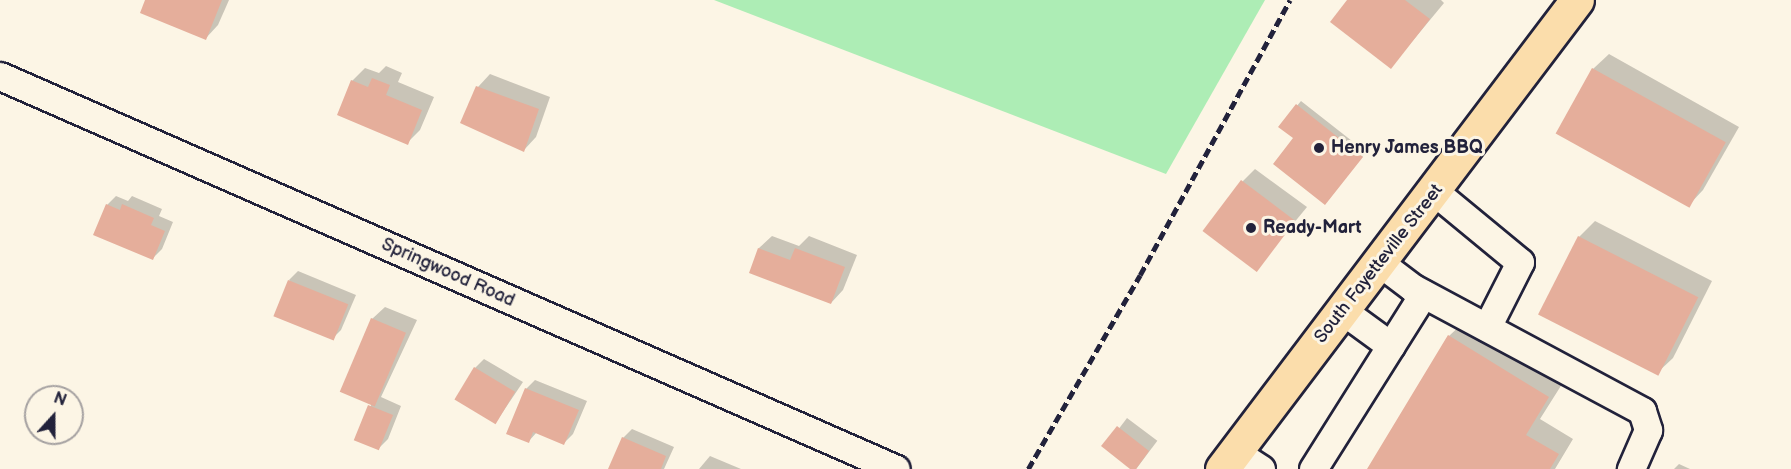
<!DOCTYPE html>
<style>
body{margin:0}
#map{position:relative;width:1791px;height:469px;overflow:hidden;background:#fcf5e5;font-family:"Balsamiq Sans",sans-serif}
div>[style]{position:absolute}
.green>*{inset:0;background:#adedb5}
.shadow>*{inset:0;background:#0003;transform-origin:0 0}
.building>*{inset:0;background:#e5ae9b;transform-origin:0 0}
.roads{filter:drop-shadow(2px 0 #22223b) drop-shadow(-2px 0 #22223b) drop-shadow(0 2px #22223b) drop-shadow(0 -2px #22223b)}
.minor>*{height:27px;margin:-13.5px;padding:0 13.5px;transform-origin:13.5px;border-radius:13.5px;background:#fcf5e5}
.major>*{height:33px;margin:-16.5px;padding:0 16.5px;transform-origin:16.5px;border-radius:16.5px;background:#fbddab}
.rail>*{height:4.5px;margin-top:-2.25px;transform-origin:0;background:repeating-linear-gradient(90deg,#22223b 0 9px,transparent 0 13.5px)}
.dots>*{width:16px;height:16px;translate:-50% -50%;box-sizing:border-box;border:3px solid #fcf5e5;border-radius:50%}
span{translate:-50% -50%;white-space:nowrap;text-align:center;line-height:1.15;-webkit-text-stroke:6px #fcf5e5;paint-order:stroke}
.poi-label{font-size:18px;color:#22223b;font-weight:700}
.left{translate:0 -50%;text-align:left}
.street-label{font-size:18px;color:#22223b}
.north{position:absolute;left:24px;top:385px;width:60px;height:60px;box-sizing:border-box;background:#fcf5e5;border:2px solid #a5a1a1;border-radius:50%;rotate:21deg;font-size:16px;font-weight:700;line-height:24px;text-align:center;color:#22223b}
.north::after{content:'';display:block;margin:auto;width:21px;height:27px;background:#22223b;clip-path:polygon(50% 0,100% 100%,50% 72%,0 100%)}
</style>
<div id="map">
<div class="green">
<i style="clip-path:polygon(714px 0,1265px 0,1166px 174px)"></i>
</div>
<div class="shadow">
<i style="clip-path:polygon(147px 0,229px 0,218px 25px,206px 38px)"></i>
<i style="clip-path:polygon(1349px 0,1441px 0,1444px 3px,1391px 67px)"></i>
<i style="clip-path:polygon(1609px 54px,1739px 127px,1703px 190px,1688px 206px,1593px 69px)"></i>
<i style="clip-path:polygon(386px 66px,402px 73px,398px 82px,434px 97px,420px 130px,407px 143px,352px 81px,365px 68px,379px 73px)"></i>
<i style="clip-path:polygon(490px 74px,550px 97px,536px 137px,524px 150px,478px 87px)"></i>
<i style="clip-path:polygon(1301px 101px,1366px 152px,1329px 199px,1295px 138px,1280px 126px)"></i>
<i style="clip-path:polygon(1255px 169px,1307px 207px,1256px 269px,1211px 234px,1243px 181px)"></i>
<i style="clip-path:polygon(116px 196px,128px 201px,132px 196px,162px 209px,159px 216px,173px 222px,162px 249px,153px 258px,107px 205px)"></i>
<i style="clip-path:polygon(1595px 221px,1712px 281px,1673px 358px,1657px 373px,1540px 313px,1579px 237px)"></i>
<i style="clip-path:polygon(772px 236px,799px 246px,809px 236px,857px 255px,843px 290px,831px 303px,751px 272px,759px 248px)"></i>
<i style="clip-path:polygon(298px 271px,356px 295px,341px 330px,332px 339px,289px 280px)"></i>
<i style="clip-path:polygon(385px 307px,417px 320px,381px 397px,401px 406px,388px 439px,379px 448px,356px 439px,372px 403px,372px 319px)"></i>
<i style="clip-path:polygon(1465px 321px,1564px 381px,1540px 419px,1573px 439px,1555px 469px,1369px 469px,1449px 336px)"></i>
<i style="clip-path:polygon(484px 359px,523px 382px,496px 422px,475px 368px)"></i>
<i style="clip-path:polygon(535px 380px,587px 401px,573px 434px,564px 443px,537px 432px,528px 442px,526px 389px)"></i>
<i style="left:1127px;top:418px;width:38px;height:37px;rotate:37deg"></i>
<i style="clip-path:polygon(632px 429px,674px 447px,664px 469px,610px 469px,623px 438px)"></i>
<i style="clip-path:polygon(710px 456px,741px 469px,699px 469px)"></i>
<i style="clip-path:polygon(1679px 464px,1690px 469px,1674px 469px)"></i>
</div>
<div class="building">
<i style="clip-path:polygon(145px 0,222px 0,206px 40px,140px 13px)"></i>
<i style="clip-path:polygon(1347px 0,1405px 0,1430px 19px,1391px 69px,1330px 22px)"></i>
<i style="left:1592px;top:68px;width:153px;height:75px;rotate:29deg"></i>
<i style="clip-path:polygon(372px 78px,390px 85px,386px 95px,422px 110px,408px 145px,337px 115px,351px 80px,368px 87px)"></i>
<i style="clip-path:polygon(476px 86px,539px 109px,524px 152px,460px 123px)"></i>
<i style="clip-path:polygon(1296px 104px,1363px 157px,1325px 205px,1273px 164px,1293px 138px,1278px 127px)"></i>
<i style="left:1241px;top:180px;width:68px;height:64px;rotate:37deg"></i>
<i style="clip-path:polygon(106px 204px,120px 210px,122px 204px,154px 218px,151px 225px,165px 231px,153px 260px,93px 235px)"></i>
<i style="left:1578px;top:236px;width:135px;height:88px;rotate:27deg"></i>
<i style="clip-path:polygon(758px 248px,790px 260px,795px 248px,845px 267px,831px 304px,749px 273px)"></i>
<i style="left:288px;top:280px;width:65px;height:39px;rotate:22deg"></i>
<i style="left:371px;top:318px;width:38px;height:80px;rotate:23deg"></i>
<i style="clip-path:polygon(1448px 335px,1549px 397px,1526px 435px,1559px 454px,1550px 469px,1367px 469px)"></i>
<i style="left:474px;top:367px;width:48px;height:38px;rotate:31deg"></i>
<i style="clip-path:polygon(525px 388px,579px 410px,564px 445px,533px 432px,529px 443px,506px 434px)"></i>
<i style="left:368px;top:405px;width:27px;height:38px;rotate:22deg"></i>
<i style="clip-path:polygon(1117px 426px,1149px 451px,1136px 469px,1130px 469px,1101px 446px)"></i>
<i style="clip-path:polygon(622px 437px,666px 456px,661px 469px,608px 469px)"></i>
</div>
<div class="roads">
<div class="minor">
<i style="left:0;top:76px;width:978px;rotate:23.68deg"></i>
<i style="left:1435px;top:192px;width:110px;rotate:39.5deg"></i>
<i style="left:1520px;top:262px;width:73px;rotate:116.9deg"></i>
<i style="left:1380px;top:263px;width:41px;rotate:37.1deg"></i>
<i style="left:1413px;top:288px;width:260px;rotate:28.2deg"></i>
<i style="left:1642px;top:411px;width:20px;rotate:72deg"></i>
<i style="left:1648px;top:430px;width:43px;rotate:113.6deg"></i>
<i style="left:1343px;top:311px;width:59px;rotate:36.1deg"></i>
<i style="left:1235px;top:452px;width:31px;rotate:33deg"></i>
<i style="left:1313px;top:469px;width:207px;rotate:-57.8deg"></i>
</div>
<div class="major">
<i style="left:1222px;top:469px;width:588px;rotate:-52.88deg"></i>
</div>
</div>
<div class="rail">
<i style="left:1028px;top:469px;width:224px;rotate:-60deg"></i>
<i style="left:1140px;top:275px;width:313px;rotate:-61.4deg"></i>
</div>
<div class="dots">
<i style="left:1319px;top:148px;background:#22223b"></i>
<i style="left:1251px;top:228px;background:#22223b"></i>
</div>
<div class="poi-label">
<span class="left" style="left:1331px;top:148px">Henry James BBQ</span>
<span class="left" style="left:1263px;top:228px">Ready-Mart</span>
</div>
<div class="street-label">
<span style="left:1379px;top:264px;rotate:-52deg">South Fayetteville Street</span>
<span style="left:448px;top:273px;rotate:24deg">Springwood Road</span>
</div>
<div class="north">N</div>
</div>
